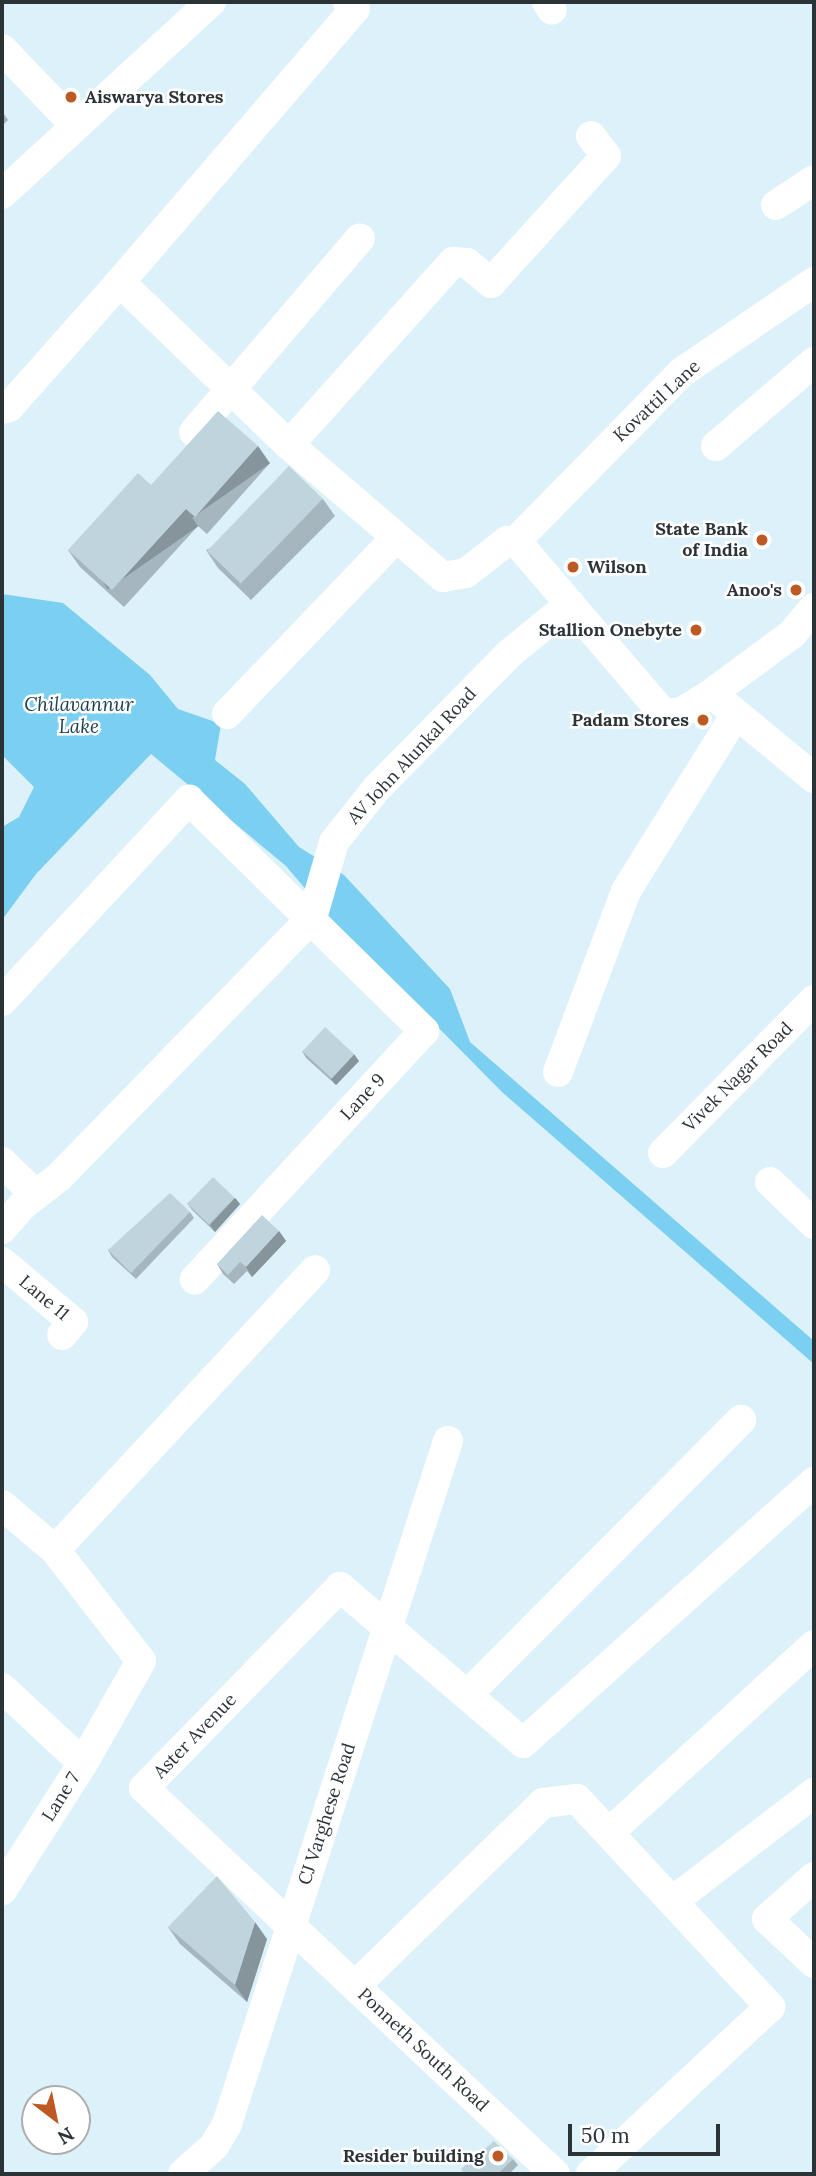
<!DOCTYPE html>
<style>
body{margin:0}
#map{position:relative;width:816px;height:2176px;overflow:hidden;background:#dcf1f9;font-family:Lora,serif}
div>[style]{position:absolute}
.water>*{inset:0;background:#7bcff1}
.minor>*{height:30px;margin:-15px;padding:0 15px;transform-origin:15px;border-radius:15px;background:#fff}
.wall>*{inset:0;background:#a5b6be}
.shaded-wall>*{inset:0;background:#86949b;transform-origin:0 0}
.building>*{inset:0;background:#c0d4dd;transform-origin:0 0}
.dots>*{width:19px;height:19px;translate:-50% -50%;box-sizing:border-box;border:4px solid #fff;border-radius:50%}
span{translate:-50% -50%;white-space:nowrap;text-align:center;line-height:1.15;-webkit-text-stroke:5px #fff;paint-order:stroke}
.poi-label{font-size:18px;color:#2c3337;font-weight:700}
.left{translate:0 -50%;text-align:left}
.right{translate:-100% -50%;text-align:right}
.street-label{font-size:18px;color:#2c3337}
.water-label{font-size:19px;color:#1b4150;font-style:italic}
.frame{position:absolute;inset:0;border:4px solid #2c3337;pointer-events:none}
.north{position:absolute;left:21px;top:2085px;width:70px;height:70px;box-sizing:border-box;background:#fff;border:2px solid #abadaf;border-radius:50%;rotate:148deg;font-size:19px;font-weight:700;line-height:28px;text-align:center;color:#2c3337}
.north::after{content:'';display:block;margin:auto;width:24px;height:32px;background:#bd5922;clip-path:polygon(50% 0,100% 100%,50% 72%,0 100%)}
.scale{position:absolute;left:568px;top:2124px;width:152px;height:32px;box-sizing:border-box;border:4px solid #2c3337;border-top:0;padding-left:9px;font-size:21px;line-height:24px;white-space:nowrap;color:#2c3337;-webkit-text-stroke:5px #fff;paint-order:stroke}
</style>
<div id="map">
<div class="water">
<i style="clip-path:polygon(2px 594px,63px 603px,150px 675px,178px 709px,221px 724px,215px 760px,245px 784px,299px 847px,344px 875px,450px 989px,470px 1042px,814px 1341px,814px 1364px,503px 1093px,331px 919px,286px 866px,151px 754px,36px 874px,2px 920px,2px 827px,19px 817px,34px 787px,2px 755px)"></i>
</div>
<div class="minor">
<i style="left:547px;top:2px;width:9px;rotate:58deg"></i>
<i style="left:2px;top:49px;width:104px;rotate:46.2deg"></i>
<i style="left:591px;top:136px;width:25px;rotate:53deg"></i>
<i style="left:606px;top:156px;width:171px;rotate:132.2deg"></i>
<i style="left:491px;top:283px;width:31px;rotate:-140deg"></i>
<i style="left:467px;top:263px;width:14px;rotate:-176deg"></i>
<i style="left:453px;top:262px;width:246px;rotate:131.9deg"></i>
<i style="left:289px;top:445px;width:203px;rotate:40.6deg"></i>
<i style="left:443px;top:577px;width:23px;rotate:-10deg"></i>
<i style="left:466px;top:573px;width:52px;rotate:-38deg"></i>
<i style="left:507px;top:541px;width:9px"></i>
<i style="left:516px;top:541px;width:228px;rotate:49.5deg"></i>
<i style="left:664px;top:714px;width:18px;rotate:-6deg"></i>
<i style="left:682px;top:712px;width:36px;rotate:-32deg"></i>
<i style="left:712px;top:693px;width:99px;rotate:-36.4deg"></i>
<i style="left:792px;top:634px;width:34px;rotate:-50deg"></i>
<i style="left:2px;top:194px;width:284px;rotate:-42.6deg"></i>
<i style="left:776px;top:205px;width:45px;rotate:-33.3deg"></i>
<i style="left:120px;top:282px;width:360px;rotate:-49.3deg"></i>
<i style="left:355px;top:9px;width:10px;rotate:-135deg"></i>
<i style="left:2px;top:409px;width:7px;rotate:-16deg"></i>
<i style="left:9px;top:407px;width:167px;rotate:-48.4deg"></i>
<i style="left:120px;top:282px;width:235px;rotate:44deg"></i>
<i style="left:194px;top:432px;width:255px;rotate:-49.4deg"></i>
<i style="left:716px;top:446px;width:129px;rotate:-40.6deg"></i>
<i style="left:516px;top:541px;width:237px;rotate:-45.5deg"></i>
<i style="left:682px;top:372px;width:160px;rotate:-34.3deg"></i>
<i style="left:723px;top:703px;width:118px;rotate:39.5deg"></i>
<i style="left:227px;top:714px;width:244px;rotate:-46.2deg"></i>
<i style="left:2px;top:1001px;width:275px;rotate:-47.1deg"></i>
<i style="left:189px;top:800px;width:330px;rotate:44.5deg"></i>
<i style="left:424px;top:1031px;width:338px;rotate:132.7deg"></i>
<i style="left:558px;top:1072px;width:193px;rotate:-69.4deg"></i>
<i style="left:626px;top:891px;width:208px;rotate:-58.1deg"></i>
<i style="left:663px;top:1153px;width:215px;rotate:-45.4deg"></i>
<i style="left:2px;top:1162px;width:47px;rotate:44.1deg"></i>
<i style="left:770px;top:1182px;width:61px;rotate:43.7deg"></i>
<i style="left:2px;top:1229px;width:32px;rotate:-49deg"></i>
<i style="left:23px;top:1205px;width:46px;rotate:-37.9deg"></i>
<i style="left:59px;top:1177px;width:362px;rotate:-45.7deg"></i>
<i style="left:312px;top:918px;width:79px;rotate:-73.9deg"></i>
<i style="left:334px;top:842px;width:69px;rotate:-51.5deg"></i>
<i style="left:377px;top:788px;width:188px;rotate:-45.4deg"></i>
<i style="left:509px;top:654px;width:79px;rotate:-39.3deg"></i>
<i style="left:2px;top:1262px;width:93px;rotate:40.2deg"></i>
<i style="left:73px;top:1322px;width:17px;rotate:130deg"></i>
<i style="left:2px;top:1505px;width:70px;rotate:40.3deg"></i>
<i style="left:55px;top:1550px;width:382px;rotate:-47.1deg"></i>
<i style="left:55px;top:1550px;width:140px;rotate:52.2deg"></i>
<i style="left:141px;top:1661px;width:117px;rotate:119.6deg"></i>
<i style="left:2px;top:1688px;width:110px;rotate:42.8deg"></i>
<i style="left:83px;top:1763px;width:151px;rotate:122.5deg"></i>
<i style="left:468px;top:1694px;width:387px;rotate:-45.1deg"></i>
<i style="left:611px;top:1831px;width:275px;rotate:-42.5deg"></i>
<i style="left:814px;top:1877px;width:63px;rotate:138.2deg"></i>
<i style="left:767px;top:1919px;width:64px;rotate:43.1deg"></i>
<i style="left:673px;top:1901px;width:178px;rotate:-37.5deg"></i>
<i style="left:355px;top:1986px;width:262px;rotate:-44.2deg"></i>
<i style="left:543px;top:1803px;width:34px;rotate:-7deg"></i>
<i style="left:577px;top:1799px;width:284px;rotate:47.1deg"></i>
<i style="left:770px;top:2007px;width:245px;rotate:137deg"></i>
<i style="left:183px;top:2174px;width:42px;rotate:-42.1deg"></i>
<i style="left:214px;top:2146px;width:26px;rotate:-59deg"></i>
<i style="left:227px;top:2124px;width:718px;rotate:-72.07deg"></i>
<i style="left:555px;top:2174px;width:564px;rotate:-136.8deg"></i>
<i style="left:144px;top:1788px;width:281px;rotate:-45.7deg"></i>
<i style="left:340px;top:1587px;width:240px;rotate:40.4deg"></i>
<i style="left:523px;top:1743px;width:391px;rotate:-41.9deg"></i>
</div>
<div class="wall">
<i style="clip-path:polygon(2px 111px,8px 120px,2px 126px)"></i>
<i style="clip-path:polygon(270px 463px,207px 534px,198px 526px,124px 607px,80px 567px,68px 550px,151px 485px)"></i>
<i style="clip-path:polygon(323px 499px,335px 516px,251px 600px,218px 568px,206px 550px)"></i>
<i style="clip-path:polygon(302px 1051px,359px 1061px,336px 1085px,306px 1058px)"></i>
<i style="clip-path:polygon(235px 1198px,240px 1204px,215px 1232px,192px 1210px,187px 1203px)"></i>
<i style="clip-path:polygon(190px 1212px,194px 1218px,136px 1279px,112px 1257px,108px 1250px)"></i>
<i style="clip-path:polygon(279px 1231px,286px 1241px,252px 1277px,247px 1271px,234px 1284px,223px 1274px,217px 1264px)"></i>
<i style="clip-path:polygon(168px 1927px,267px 1939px,247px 2002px,180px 1944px)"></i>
<i style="clip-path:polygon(513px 2159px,518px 2165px,509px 2174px,465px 2174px)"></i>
</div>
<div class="shaded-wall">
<i style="left:258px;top:446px;width:21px;height:95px;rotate:55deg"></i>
<i style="left:186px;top:509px;width:21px;height:110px;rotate:55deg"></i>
<i style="clip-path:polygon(354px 1054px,359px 1061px,336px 1085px,331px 1079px)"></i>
<i style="clip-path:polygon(235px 1198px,240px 1204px,215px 1232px,210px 1225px)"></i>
<i style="clip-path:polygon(279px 1231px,286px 1241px,252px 1277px,246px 1267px)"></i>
<i style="clip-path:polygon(255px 1922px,267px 1939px,247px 2002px,235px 1985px)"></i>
</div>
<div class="building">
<i style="clip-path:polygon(218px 411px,258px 446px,195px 517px,186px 509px,112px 590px,68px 550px,138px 473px,151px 485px)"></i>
<i style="left:289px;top:466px;width:47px;height:118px;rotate:44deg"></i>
<i style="left:325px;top:1027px;width:40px;height:33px;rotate:43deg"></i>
<i style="left:213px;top:1177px;width:30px;height:37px;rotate:44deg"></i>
<i style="clip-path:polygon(170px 1193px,190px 1212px,131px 1273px,108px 1250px)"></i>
<i style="clip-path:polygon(262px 1215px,279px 1231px,246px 1267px,240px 1262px,228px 1275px,217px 1264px)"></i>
<i style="clip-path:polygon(217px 1876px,255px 1922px,235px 1985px,168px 1927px)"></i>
<i style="clip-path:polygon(494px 2141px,513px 2159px,498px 2174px,465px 2174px,461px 2169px)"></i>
</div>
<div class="dots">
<i style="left:71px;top:97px;background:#bd5922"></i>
<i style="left:762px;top:540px;background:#bd5922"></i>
<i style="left:573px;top:567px;background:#bd5922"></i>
<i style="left:796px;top:590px;background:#bd5922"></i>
<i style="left:696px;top:630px;background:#bd5922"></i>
<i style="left:703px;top:720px;background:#bd5922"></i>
<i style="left:498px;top:2156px;background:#bd5922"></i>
</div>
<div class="poi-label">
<span class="left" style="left:85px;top:97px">Aiswarya Stores</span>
<span class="right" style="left:748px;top:540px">State Bank<br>of India</span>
<span class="left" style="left:587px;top:567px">Wilson</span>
<span class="right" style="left:782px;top:590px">Anoo's</span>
<span class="right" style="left:682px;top:630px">Stallion Onebyte</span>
<span class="right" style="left:689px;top:720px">Padam Stores</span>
<span class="right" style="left:484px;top:2156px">Resider building</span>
</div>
<div class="street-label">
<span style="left:657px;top:401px;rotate:-43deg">Kovattil Lane</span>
<span style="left:412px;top:756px;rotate:-47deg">AV John Alunkal Road</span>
<span style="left:738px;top:1077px;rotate:-45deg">Vivek Nagar Road</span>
<span style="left:363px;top:1097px;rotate:-47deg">Lane 9</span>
<span style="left:44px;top:1298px;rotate:40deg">Lane 11</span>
<span style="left:195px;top:1736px;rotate:-46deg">Aster Avenue</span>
<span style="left:61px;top:1797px;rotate:-58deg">Lane 7</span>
<span style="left:327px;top:1814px;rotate:-72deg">CJ Varghese Road</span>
<span style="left:423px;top:2050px;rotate:43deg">Ponneth South Road</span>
</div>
<div class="water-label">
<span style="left:79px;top:716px">Chilavannur<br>Lake</span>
</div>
<div class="frame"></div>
<div class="north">N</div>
<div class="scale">50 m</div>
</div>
